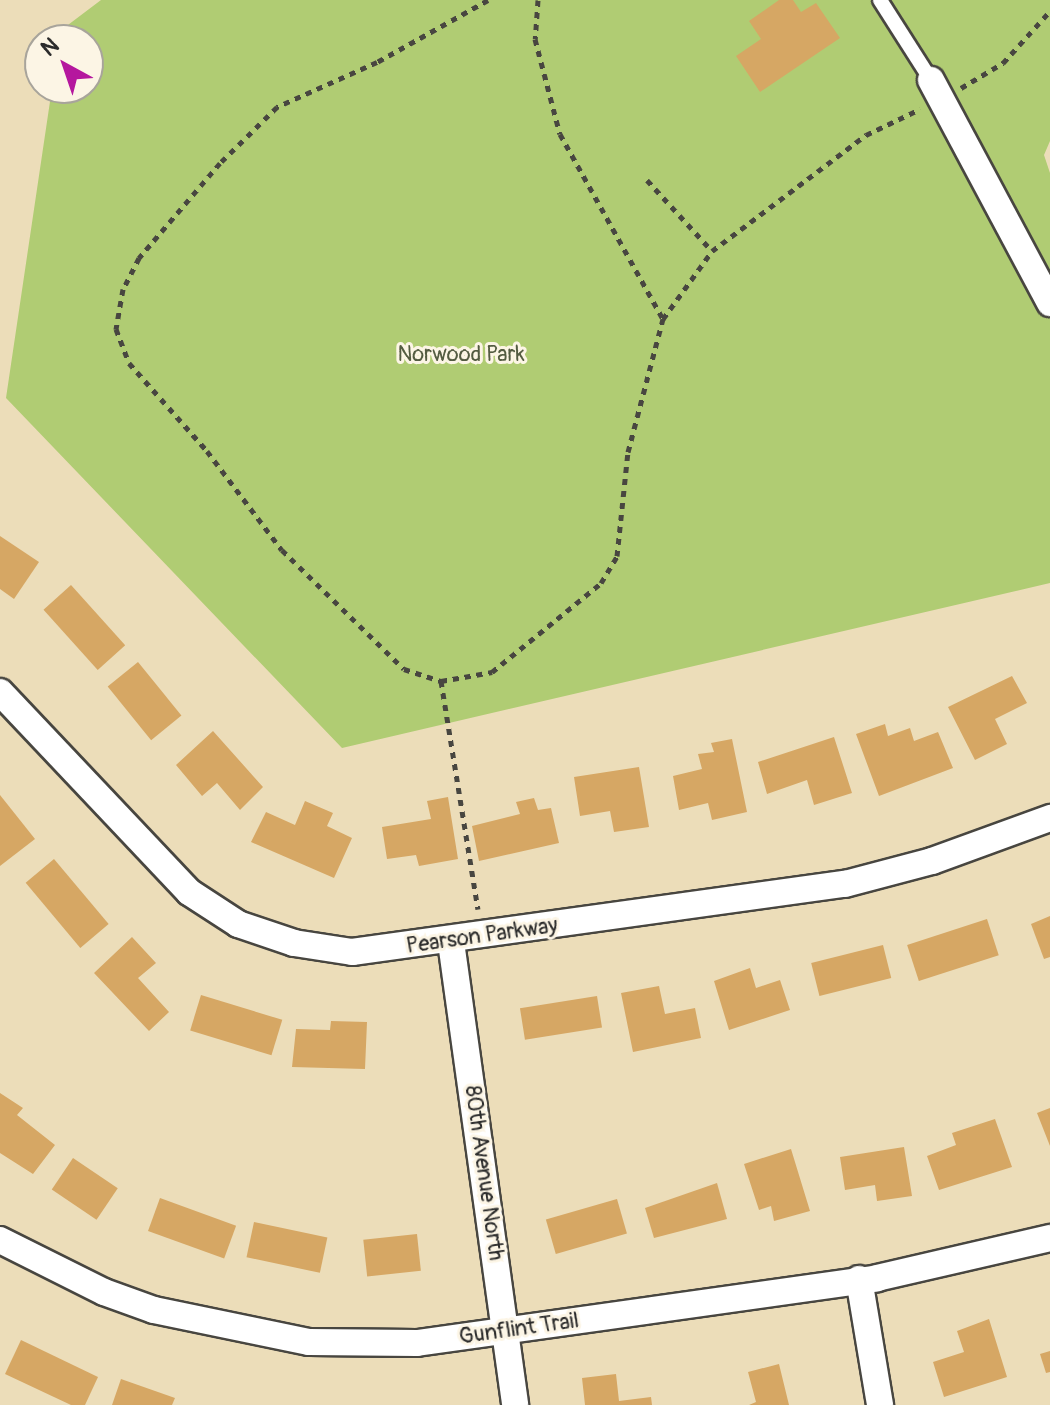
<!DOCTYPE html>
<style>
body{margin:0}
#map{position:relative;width:1050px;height:1405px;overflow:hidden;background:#ecddb9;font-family:Pangolin,sans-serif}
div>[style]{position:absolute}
.green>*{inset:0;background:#b0cc73}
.building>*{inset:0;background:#d6a764;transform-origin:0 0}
.path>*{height:5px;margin-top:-2.5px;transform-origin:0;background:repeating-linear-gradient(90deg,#484640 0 6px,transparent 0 12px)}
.roads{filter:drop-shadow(2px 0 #484640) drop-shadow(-2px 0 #484640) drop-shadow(0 2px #484640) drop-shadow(0 -2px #484640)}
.lane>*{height:14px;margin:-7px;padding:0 7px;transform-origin:7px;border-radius:7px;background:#fff}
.street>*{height:26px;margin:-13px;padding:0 13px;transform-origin:13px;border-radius:13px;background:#fff}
span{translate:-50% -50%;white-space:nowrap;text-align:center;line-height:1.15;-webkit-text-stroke:6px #fcf5e5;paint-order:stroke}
.park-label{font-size:22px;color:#535b41}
.street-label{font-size:22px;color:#2b2b2b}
.north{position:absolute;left:24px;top:24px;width:80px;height:80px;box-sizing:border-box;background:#fcf5e5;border:2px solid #a8a49b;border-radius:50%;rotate:320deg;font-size:22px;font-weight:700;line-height:32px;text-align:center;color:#2b2b2b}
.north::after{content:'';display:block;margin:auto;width:28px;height:36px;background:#b5179e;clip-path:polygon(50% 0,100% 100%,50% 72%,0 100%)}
</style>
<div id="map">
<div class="green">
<i style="clip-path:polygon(101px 0,1050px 0,1050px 141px,1044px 155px,1050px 173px,1050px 583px,342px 748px,6px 398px,52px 88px,88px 88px,88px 40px,59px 40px,60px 31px)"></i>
</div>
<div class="building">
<i style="clip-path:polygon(779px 0,793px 0,801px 12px,816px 3px,840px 38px,760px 92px,736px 56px,761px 39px,749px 21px)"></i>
<i style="clip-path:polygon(0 536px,39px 562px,14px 599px,0 589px)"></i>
<i style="left:71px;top:585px;width:81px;height:37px;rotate:48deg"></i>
<i style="left:138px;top:662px;width:69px;height:39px;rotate:51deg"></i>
<i style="clip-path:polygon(1012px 676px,1027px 703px,995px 719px,1007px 744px,975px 760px,948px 707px)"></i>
<i style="clip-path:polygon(885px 724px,888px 736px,910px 728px,914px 741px,938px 732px,953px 768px,879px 796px,856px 734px)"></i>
<i style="clip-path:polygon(213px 731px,263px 787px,240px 810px,217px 783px,202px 796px,176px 765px)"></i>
<i style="clip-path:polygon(834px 737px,852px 793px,814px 805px,807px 780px,767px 794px,758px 762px)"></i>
<i style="clip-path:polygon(732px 739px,747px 812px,712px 820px,708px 803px,679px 810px,673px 776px,702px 769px,698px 754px,714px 752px,711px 743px)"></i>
<i style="clip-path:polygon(639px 767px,649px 827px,614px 832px,610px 811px,580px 816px,574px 777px)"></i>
<i style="clip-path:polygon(0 795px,35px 839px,0 866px)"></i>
<i style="clip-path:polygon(448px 797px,458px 859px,419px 866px,416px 855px,387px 859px,382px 827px,431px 819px,427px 801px)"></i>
<i style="clip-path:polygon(534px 798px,538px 810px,551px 808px,559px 843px,479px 861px,472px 826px,520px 814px,516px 802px)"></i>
<i style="clip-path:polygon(305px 801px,333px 813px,327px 826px,352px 838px,334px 878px,251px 842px,266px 812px,295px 825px)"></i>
<i style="left:54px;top:859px;width:85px;height:37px;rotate:50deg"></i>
<i style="clip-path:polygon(1050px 916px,1050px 957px,1044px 959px,1031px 924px)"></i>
<i style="left:987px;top:919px;width:38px;height:84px;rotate:72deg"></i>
<i style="clip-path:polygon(132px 937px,156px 963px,138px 978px,169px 1012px,149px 1031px,94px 973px)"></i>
<i style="left:883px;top:945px;width:34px;height:74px;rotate:76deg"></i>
<i style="clip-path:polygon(750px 968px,756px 988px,780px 980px,790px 1010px,729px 1030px,714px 981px)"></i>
<i style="clip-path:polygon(659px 986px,665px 1014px,695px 1008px,701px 1038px,633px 1052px,621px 993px)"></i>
<i style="left:201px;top:995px;width:85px;height:37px;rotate:17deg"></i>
<i style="left:597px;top:996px;width:32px;height:78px;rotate:81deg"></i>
<i style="clip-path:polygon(331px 1021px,367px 1022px,365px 1069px,292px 1067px,296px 1029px,330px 1030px)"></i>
<i style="clip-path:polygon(0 1093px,23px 1108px,17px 1115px,55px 1145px,33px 1174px,0 1153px)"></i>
<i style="clip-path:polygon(1050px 1108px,1050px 1146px,1037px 1113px)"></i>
<i style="clip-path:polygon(995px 1119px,1012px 1167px,939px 1190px,927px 1156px,956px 1145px,952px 1133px)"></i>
<i style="clip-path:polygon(904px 1147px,912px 1196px,877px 1201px,875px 1185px,845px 1190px,840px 1157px)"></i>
<i style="clip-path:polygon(791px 1149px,810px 1211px,774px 1221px,771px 1206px,759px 1210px,744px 1164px)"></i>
<i style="left:73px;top:1158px;width:54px;height:38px;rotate:34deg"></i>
<i style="clip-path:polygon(717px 1183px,727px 1219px,654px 1238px,645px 1208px)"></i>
<i style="left:160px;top:1198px;width:81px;height:35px;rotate:20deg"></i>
<i style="left:617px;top:1199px;width:36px;height:74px;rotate:74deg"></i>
<i style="left:254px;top:1222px;width:75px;height:36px;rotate:12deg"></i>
<i style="left:417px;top:1234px;width:37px;height:54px;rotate:84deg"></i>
<i style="clip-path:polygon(989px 1319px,1007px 1377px,944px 1397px,933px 1362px,964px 1352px,957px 1331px)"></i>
<i style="clip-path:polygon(21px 1340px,98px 1377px,85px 1405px,71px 1405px,5px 1374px)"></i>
<i style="clip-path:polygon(1050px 1351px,1050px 1372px,1046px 1373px,1040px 1354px)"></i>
<i style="clip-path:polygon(779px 1364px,789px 1405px,749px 1405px,756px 1402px,748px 1372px)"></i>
<i style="clip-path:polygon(616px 1374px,619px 1401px,651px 1397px,652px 1405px,585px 1405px,582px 1378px)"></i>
<i style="clip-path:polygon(121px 1379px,175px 1398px,172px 1405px,112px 1405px)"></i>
</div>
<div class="path">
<i style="left:488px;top:0;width:127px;rotate:150.8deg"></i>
<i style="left:377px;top:62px;width:110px;rotate:155.8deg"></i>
<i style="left:277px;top:107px;width:80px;rotate:135.5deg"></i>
<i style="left:220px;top:163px;width:125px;rotate:130.5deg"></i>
<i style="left:139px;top:258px;width:35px;rotate:117deg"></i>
<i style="left:123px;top:289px;width:41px;rotate:99.9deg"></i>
<i style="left:116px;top:329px;width:36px;rotate:69deg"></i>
<i style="left:129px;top:363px;width:118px;rotate:48.4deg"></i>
<i style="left:207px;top:451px;width:124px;rotate:52.9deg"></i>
<i style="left:282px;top:550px;width:170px;rotate:44.3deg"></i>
<i style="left:404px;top:669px;width:39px;rotate:18deg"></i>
<i style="left:441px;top:681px;width:52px;rotate:-10deg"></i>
<i style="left:492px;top:672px;width:141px;rotate:-39.2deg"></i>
<i style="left:601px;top:583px;width:31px;rotate:-59deg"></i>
<i style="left:617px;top:556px;width:105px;rotate:-84deg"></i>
<i style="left:628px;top:452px;width:138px;rotate:-75.3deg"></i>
<i style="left:663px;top:319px;width:84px;rotate:-54.2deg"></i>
<i style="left:712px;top:251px;width:193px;rotate:-37deg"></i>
<i style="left:866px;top:135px;width:60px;rotate:-25.7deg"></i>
<i style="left:538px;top:0;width:39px;rotate:94deg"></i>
<i style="left:535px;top:39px;width:98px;rotate:75.3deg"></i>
<i style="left:560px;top:134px;width:212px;rotate:60.9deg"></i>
<i style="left:961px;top:88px;width:49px;rotate:-30.8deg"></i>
<i style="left:1003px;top:63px;width:70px;rotate:-47.9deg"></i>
<i style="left:647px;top:180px;width:96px;rotate:47.5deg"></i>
<i style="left:441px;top:681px;width:231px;rotate:80.8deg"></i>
</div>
<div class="roads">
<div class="lane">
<i style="left:880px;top:0;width:95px;rotate:57.5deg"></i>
</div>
<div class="street">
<i style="left:931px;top:80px;width:253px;rotate:61.9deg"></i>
<i style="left:0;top:692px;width:275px;rotate:46.6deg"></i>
<i style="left:189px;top:892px;width:59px;rotate:33.1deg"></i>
<i style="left:238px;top:924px;width:59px;rotate:18.7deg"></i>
<i style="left:294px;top:943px;width:59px;rotate:8.8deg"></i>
<i style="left:352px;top:952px;width:498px;rotate:-7.9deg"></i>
<i style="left:845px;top:884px;width:90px;rotate:-14.8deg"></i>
<i style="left:932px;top:861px;width:126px;rotate:-20deg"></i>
<i style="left:451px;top:942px;width:467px;rotate:82.1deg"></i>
<i style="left:0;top:1240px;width:116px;rotate:26.6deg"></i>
<i style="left:104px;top:1292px;width:53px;rotate:19.8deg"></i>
<i style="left:154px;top:1310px;width:158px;rotate:11.7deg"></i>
<i style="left:309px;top:1342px;width:108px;rotate:0.5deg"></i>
<i style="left:417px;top:1343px;width:465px;rotate:-8deg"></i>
<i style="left:877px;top:1278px;width:178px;rotate:-13deg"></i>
<i style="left:859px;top:1279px;width:128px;rotate:80.5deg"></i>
</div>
</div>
<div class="park-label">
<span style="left:461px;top:355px">Norwood Park</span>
</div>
<div class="street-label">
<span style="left:482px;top:936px;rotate:-8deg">Pearson Parkway</span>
<span style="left:484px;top:1173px;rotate:82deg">80th Avenue North</span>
<span style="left:519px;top:1329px;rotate:-8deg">Gunflint Trail</span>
</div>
<div class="north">N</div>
</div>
